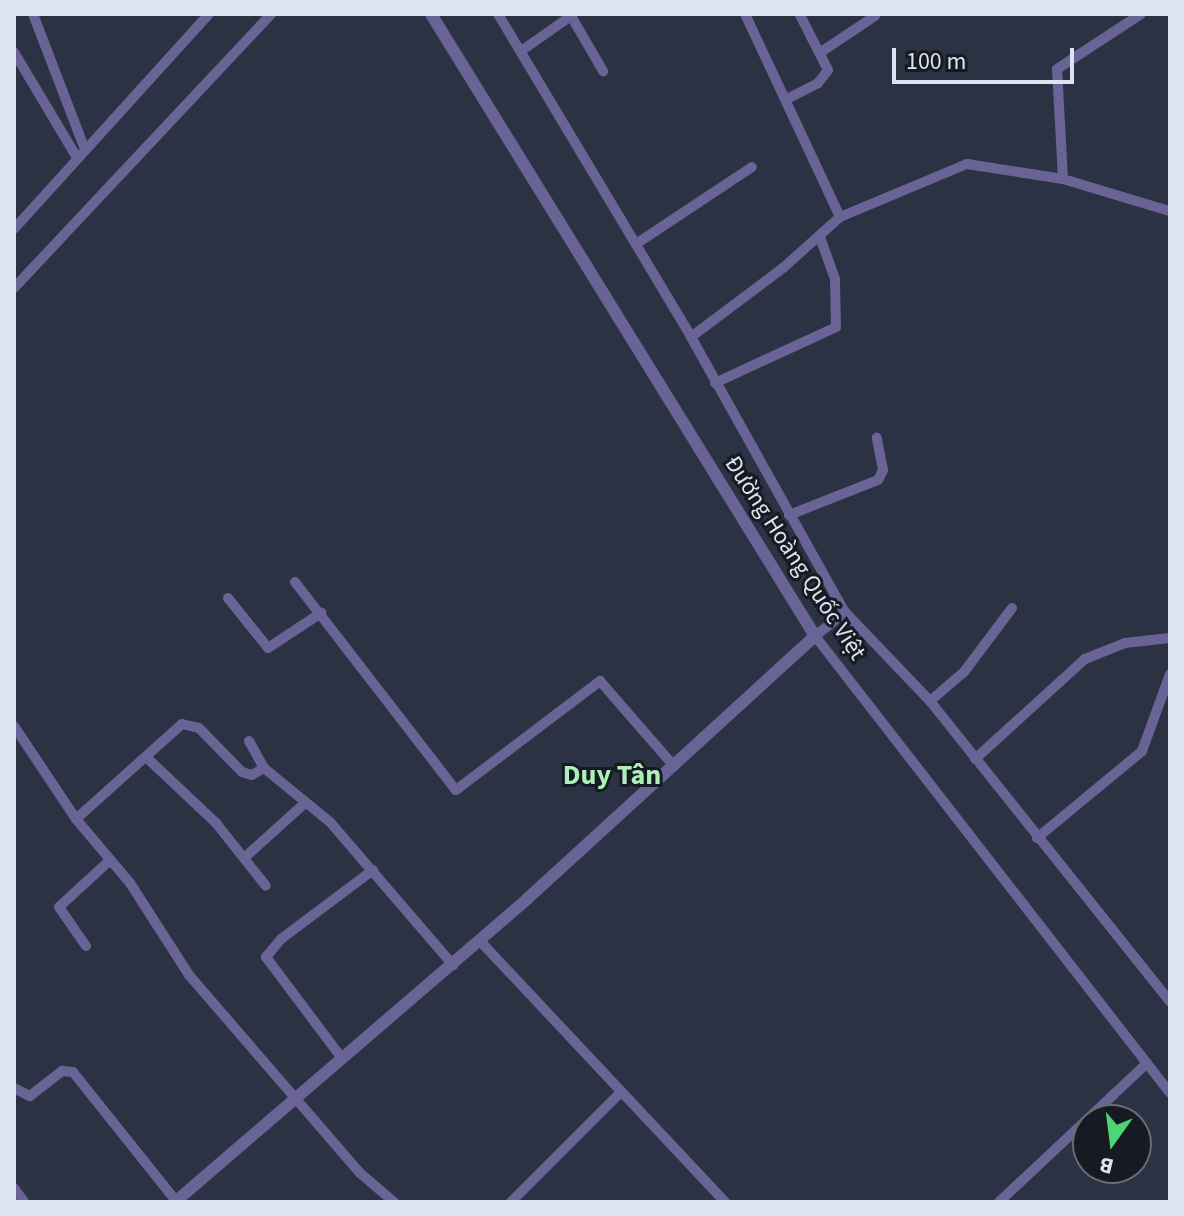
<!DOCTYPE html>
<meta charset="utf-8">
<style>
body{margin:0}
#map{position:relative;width:1184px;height:1216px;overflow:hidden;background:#2a3243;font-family:"Source Sans 3",sans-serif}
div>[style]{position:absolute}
.minor>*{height:10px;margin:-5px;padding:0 5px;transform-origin:5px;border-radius:5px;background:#696495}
.tertiary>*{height:12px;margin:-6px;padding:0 6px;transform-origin:6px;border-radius:6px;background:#696495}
span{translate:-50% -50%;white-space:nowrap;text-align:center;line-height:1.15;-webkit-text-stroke:6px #161a22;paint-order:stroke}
.street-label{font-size:24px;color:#dee4ef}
.quarter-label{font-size:28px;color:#acefb9;font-weight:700}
.frame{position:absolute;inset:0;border:16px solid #dee4ef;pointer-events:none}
.north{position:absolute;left:1072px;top:1104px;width:80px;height:80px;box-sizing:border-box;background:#161a22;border:2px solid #666b74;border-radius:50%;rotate:194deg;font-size:22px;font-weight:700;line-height:32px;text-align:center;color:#dee4ef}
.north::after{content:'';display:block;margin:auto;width:28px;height:36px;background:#4dd676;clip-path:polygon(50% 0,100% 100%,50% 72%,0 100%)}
.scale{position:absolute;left:892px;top:48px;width:182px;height:36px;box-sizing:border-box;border:4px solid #dee4ef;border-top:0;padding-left:10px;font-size:24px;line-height:28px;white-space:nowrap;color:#dee4ef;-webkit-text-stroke:6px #161a22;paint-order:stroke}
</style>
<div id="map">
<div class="minor">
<i style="left:33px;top:14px;width:142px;rotate:69deg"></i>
<i style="left:498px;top:14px;width:376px;rotate:59.1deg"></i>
<i style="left:691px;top:337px;width:315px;rotate:60.8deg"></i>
<i style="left:845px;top:612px;width:38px;rotate:141deg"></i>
<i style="left:815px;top:636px;width:579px;rotate:52.16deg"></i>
<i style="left:745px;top:14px;width:224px;rotate:64.9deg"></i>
<i style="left:521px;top:51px;width:61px;rotate:-35deg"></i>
<i style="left:571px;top:16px;width:64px;rotate:59.8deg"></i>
<i style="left:14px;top:52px;width:121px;rotate:59.2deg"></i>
<i style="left:821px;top:52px;width:65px;rotate:-33.7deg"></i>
<i style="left:787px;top:99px;width:35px;rotate:-27deg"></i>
<i style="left:818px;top:83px;width:16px;rotate:-52deg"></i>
<i style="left:828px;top:70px;width:62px;rotate:-117deg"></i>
<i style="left:1063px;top:179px;width:110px;rotate:-93.1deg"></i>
<i style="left:1057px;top:69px;width:100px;rotate:-33.2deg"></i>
<i style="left:14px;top:229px;width:290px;rotate:-47.8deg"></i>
<i style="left:636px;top:244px;width:139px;rotate:-33.6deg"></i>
<i style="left:14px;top:288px;width:376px;rotate:-46.8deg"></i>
<i style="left:691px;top:337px;width:115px;rotate:-36.9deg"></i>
<i style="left:783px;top:268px;width:76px;rotate:-41.8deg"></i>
<i style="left:840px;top:217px;width:138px;rotate:-22.7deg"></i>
<i style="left:967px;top:164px;width:97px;rotate:8.9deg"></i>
<i style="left:1063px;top:179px;width:112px;rotate:16.7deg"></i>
<i style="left:715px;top:383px;width:133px;rotate:-24.8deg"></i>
<i style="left:836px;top:327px;width:48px;rotate:-91.2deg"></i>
<i style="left:835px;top:279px;width:45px;rotate:-109.7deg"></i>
<i style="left:789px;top:515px;width:96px;rotate:-21.5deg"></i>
<i style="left:878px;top:480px;width:11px;rotate:-63deg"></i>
<i style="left:883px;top:470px;width:33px;rotate:-101deg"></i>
<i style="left:295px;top:582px;width:263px;rotate:52.3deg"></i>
<i style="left:456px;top:790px;width:181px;rotate:-37.1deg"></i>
<i style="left:600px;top:681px;width:113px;rotate:49deg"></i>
<i style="left:228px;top:598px;width:64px;rotate:51.3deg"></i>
<i style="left:268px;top:648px;width:64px;rotate:-33.4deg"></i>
<i style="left:845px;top:612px;width:123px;rotate:46.3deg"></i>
<i style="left:930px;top:701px;width:385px;rotate:51.4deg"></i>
<i style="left:930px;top:701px;width:45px;rotate:-40.5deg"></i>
<i style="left:964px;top:672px;width:80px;rotate:-53.1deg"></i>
<i style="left:14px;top:726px;width:112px;rotate:56.3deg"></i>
<i style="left:76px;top:819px;width:84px;rotate:49.8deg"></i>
<i style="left:130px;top:883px;width:109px;rotate:57.3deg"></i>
<i style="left:189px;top:975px;width:262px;rotate:49.2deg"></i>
<i style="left:360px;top:1173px;width:45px;rotate:40.5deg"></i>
<i style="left:249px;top:741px;width:31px;rotate:61deg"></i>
<i style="left:264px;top:768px;width:85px;rotate:39.3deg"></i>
<i style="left:330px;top:822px;width:189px;rotate:49.3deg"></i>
<i style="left:146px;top:757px;width:96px;rotate:43.3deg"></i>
<i style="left:216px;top:823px;width:80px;rotate:51.6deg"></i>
<i style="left:975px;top:759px;width:149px;rotate:-42.3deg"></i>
<i style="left:1085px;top:659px;width:43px;rotate:-21.8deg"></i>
<i style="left:1125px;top:643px;width:45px;rotate:-6.3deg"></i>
<i style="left:76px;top:819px;width:142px;rotate:-41.9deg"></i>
<i style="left:182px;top:724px;width:17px;rotate:13deg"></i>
<i style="left:199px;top:728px;width:62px;rotate:45.7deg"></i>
<i style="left:242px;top:772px;width:10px;rotate:17deg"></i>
<i style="left:252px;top:775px;width:14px;rotate:-30deg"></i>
<i style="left:1037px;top:838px;width:136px;rotate:-39.6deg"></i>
<i style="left:1142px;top:751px;width:82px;rotate:-70deg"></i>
<i style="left:244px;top:858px;width:81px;rotate:-42deg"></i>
<i style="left:480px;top:941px;width:358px;rotate:46.8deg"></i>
<i style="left:86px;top:946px;width:47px;rotate:-124.7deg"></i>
<i style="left:59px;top:907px;width:68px;rotate:-42.6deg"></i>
<i style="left:341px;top:1057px;width:125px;rotate:-126.9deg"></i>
<i style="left:266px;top:957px;width:23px;rotate:-50deg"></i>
<i style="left:281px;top:939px;width:115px;rotate:-36.9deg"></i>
<i style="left:14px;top:1088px;width:18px;rotate:27deg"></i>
<i style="left:30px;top:1096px;width:41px;rotate:-38deg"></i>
<i style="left:62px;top:1071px;width:11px;rotate:5deg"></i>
<i style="left:73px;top:1072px;width:165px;rotate:51.4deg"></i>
<i style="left:14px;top:1188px;width:17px;rotate:54deg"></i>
<i style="left:511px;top:1202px;width:156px;rotate:-45deg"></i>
<i style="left:999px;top:1202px;width:203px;rotate:-43.2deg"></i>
</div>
<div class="tertiary">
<i style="left:175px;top:1202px;width:464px;rotate:-40.7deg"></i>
<i style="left:527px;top:899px;width:390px;rotate:-42.4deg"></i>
<i style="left:815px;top:636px;width:731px;rotate:-121.69deg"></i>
</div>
<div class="street-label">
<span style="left:795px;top:558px;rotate:57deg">Đường Hoàng Quốc Việt</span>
</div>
<div class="quarter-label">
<span style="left:612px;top:775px">Duy Tân</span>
</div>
<div class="frame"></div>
<div class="north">B</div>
<div class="scale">100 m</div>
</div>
